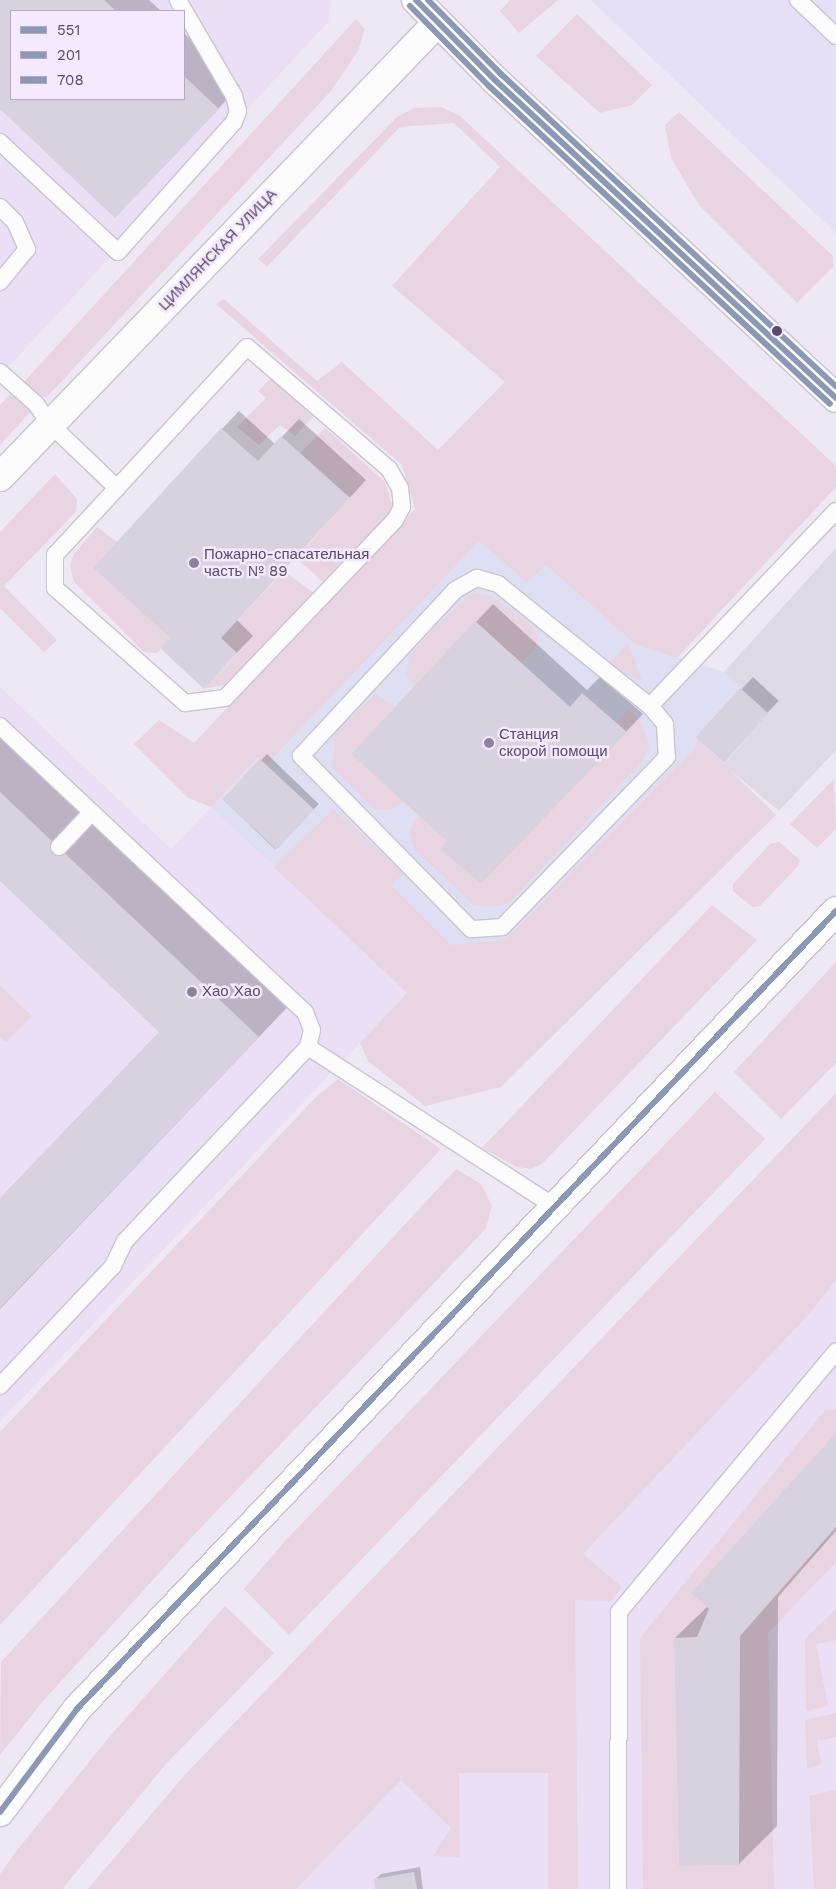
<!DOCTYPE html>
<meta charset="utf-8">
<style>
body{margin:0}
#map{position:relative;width:836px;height:1889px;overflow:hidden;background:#eee8f4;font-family:"Work Sans",sans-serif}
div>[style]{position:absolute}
.residential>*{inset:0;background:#eadff5}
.commercial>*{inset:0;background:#e6dff6}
.industrial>*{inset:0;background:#ded9e6}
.medical>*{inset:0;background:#dedff2}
.green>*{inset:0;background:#e9d4e2}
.shadow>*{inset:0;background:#0003;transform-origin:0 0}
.building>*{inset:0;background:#d7d1e0;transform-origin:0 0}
.roads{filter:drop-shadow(1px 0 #cac4d2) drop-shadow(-1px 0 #cac4d2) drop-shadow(0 1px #cac4d2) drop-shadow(0 -1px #cac4d2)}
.lane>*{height:16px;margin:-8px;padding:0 8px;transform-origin:8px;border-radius:8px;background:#fcfcfd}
.street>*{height:28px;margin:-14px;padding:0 14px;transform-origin:14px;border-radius:14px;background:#fcfcfd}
.secondary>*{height:28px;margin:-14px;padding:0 14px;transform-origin:14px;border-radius:14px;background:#fcfcfd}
.bus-1>*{height:6px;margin:-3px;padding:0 3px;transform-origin:3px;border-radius:3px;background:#8c99b6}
.bus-2>*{height:6px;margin:-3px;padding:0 3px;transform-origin:3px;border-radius:3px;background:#8c99b6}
.bus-3>*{height:6px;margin:-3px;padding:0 3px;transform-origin:3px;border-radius:3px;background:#8c99b6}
.dots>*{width:14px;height:14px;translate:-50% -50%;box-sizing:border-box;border:2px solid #f4e9fd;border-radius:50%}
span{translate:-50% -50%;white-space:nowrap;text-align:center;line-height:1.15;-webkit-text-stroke:5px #f4e9fd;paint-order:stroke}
.street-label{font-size:15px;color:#564c6e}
.poi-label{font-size:15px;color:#564c6e}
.left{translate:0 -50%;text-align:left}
.legend{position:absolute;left:10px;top:10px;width:175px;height:90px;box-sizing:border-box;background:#f4e9fd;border:1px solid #b5aac4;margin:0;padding:6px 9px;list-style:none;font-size:15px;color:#564c6e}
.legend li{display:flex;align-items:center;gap:10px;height:25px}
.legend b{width:25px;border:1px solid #b5aac4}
</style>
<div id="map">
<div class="residential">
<i style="clip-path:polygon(evenodd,0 0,332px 0,328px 22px,0 376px,0 0,11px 11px,184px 11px,184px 99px,11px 99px,11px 11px)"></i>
<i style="clip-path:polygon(0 687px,171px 849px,211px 807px,407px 993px,0 1422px)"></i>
<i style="clip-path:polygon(836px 1093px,836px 1889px,88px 1889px,183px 1777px)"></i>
</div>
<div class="commercial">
<i style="clip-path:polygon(591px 0,836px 0,836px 233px,679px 84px)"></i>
</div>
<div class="industrial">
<i style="clip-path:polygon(836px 548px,836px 750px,779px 811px,724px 765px,768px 713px,724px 672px)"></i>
</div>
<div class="medical">
<i style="clip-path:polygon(489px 514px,636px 645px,724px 672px,768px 713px,724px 765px,715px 756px,510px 968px,407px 993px,211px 807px)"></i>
</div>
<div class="green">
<i style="clip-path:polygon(510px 0,558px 0,519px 33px,500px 11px)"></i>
<i style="clip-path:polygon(577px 14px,652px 85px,632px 105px,600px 113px,536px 56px)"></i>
<i style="clip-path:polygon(356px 19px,365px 29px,358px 51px,330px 92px,47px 397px,33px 395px,22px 384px)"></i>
<i style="clip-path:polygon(441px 107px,460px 116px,836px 466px,836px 487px,677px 658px,636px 645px,546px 565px,527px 582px,479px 541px,266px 765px,258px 757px,211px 807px,188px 798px,134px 744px,159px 720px,194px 743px,415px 509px,402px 465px,216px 304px,224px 299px,317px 381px,342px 362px,438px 450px,505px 382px,392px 286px,500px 167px,454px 123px,400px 127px,267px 267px,258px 259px,397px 117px,414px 108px)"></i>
<i style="clip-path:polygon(679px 112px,833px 256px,833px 267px,797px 303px,699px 205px,671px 158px,665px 125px)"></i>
<i style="clip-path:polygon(271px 378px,313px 417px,295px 436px,280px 425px,259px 445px,237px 427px,266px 398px,258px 391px)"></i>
<i style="clip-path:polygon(12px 392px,32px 410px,0 445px,0 405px)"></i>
<i style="clip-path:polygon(325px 428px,385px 482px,392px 505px,388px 516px,323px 582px,296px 558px,350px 498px,300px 453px)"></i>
<i style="clip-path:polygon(55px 474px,77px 499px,76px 512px,4px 586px,57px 640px,44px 652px,0 608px,0 532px)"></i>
<i style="clip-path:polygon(97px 527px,117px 542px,93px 568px,170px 638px,157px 653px,144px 652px,74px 582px,70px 566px,74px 554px)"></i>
<i style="clip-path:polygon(284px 571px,314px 593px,224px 685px,204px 689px,237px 654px,221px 638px)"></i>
<i style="clip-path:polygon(472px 593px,491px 596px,531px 625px,539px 640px,534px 650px,521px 663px,475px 621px,415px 685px,406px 676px,409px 657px,432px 630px)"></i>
<i style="clip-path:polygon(628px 643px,642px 680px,625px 674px,611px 662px)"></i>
<i style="clip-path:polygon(375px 694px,395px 706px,351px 754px,404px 802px,390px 810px,373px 808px,333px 768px,335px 733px)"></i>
<i style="clip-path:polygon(628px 709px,641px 722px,647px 739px,649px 750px,641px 763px,509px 903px,489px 907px,473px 904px,414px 849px,409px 831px,419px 816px,447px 841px,440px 849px,481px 884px,627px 732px,616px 723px)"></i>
<i style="clip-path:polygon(698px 739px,776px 815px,501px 1087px,425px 1106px,368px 1061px,360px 1043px,407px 993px,274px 867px,333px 809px,404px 873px,392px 886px,451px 945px,505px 940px,693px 750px)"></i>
<i style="clip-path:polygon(834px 779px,836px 829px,817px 848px,790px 824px)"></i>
<i style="clip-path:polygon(779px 842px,800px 860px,798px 866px,760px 906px,752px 907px,733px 891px,733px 884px,770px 844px)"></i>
<i style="clip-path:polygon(712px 905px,757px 940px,542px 1164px,531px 1169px,517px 1167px,482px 1148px)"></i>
<i style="clip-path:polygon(836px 962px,836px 1063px,781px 1119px,734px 1072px)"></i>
<i style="clip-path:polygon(0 986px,32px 1016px,6px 1042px,0 1036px)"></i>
<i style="clip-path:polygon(338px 1079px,441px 1149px,0 1625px,0 1432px,317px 1096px)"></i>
<i style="clip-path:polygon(715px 1092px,765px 1139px,289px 1635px,244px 1589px,286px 1540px)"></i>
<i style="clip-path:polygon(836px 1093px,836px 1280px,810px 1313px,583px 1554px,622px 1587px,611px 1601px,575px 1600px,578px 1889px,548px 1889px,548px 1773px,459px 1773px,460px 1857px,433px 1856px,451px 1828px,401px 1780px,296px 1889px,88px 1889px,183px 1777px)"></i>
<i style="clip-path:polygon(456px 1169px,481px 1184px,492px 1206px,486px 1228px,478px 1237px,190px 1539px,44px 1700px,0 1755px,1px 1662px)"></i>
<i style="clip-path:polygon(825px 1410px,836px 1410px,836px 1433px,709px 1609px,697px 1637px,674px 1638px,679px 1866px,739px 1865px,740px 1636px,836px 1527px,836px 1562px,768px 1633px,774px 1889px,643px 1889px,640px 1638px)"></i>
<i style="clip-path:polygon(225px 1606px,274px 1653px,166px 1764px,62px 1889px,0 1889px,0 1874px,18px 1849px,111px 1735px)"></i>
<i style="clip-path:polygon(836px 1609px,836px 1640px,816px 1644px,828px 1706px,806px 1711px,805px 1639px)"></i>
<i style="clip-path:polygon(836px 1713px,836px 1737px,817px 1741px,821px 1764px,807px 1769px,805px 1720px)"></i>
<i style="clip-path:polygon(836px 1790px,836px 1889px,814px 1889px,809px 1796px)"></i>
</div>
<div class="shadow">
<i style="clip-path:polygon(0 0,149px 0,161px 11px,11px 11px,11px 99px,184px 99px,184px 33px,240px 86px,136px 195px,0 108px)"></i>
<i style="clip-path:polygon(239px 411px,275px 444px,299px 419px,366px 480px,237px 620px,253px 636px,204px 687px,171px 638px,222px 429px)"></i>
<i style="clip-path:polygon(493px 604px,587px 690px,600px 677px,643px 714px,498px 865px,449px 841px,476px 622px)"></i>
<i style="left:753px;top:677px;width:35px;height:81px;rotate:43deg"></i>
<i style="clip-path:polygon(0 717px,296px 998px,0 1309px,0 1200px,160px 1032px,0 880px)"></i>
<i style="left:267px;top:754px;width:72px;height:63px;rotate:44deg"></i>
<i style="clip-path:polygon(836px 1435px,836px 1531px,778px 1597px,777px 1826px,739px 1864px,675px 1638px,708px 1606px)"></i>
<i style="clip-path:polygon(420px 1867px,423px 1889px,376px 1889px,375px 1880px,381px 1874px)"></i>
</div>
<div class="building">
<i style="clip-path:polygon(0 0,104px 0,116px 11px,11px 11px,11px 99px,184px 99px,184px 76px,219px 109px,115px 218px,0 109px)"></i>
<i style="clip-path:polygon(221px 428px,258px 461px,281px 436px,350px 498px,221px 638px,237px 653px,204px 689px,160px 648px,170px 638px,93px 568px)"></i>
<i style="clip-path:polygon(475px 621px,570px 707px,582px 693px,627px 732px,481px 884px,440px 849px,447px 841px,351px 754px)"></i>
<i style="left:740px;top:688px;width:38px;height:66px;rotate:42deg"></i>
<i style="left:260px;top:759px;width:74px;height:55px;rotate:43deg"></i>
<i style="clip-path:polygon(0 792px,259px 1037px,0 1308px,0 1198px,159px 1032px,0 881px)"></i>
<i style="clip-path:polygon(836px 1433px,836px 1527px,740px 1636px,739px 1865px,679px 1866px,674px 1638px,697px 1637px,709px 1609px,691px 1593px)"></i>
<i style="clip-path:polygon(414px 1872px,417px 1889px,375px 1889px,374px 1879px)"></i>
</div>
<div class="roads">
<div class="lane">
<i style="left:798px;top:0;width:52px;rotate:43.5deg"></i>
<i style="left:0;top:142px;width:161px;rotate:43deg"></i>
<i style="left:118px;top:252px;width:174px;rotate:-48.3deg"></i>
<i style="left:234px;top:122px;width:12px;rotate:-70deg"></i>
<i style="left:238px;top:111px;width:16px;rotate:-105deg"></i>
<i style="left:234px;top:96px;width:111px;rotate:-120.3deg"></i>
<i style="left:0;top:207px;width:21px;rotate:45deg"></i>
<i style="left:15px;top:222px;width:30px;rotate:66deg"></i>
<i style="left:27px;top:249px;width:43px;rotate:129.3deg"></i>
<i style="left:0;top:372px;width:48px;rotate:41.6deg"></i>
<i style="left:36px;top:404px;width:24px;rotate:55deg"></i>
<i style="left:50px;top:424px;width:93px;rotate:43.7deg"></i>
<i style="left:117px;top:488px;width:91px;rotate:132.8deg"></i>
<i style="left:55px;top:555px;width:33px;rotate:90deg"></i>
<i style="left:55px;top:588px;width:174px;rotate:41.5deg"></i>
<i style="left:185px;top:703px;width:40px;rotate:-7.1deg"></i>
<i style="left:225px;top:698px;width:246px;rotate:-46.3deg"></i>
<i style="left:395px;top:520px;width:15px;rotate:-62deg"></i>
<i style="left:402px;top:507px;width:19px;rotate:-96deg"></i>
<i style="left:400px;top:488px;width:22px;rotate:-120deg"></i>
<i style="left:389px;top:469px;width:187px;rotate:-139.3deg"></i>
<i style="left:247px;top:347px;width:192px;rotate:132.7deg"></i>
<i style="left:477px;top:578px;width:22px;rotate:16deg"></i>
<i style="left:498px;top:584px;width:195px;rotate:38.8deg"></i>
<i style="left:650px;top:706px;width:23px;rotate:50deg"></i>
<i style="left:665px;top:724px;width:33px;rotate:87deg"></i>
<i style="left:667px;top:757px;width:237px;rotate:134.1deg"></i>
<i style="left:502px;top:927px;width:31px;rotate:176deg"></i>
<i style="left:471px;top:929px;width:243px;rotate:-134.5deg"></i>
<i style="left:301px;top:756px;width:226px;rotate:-47.1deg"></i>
<i style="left:455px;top:590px;width:25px;rotate:-29deg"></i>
<i style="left:650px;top:706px;width:269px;rotate:-46.4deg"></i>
<i style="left:0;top:726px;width:418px;rotate:43.2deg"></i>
<i style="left:305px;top:1012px;width:19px;rotate:69deg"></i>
<i style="left:312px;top:1030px;width:17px;rotate:103deg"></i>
<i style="left:308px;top:1047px;width:267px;rotate:133.3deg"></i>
<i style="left:125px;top:1241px;width:28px;rotate:116deg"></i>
<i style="left:113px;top:1266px;width:165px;rotate:133.3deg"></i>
<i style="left:59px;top:847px;width:48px;rotate:-46.7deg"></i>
<i style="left:308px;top:1047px;width:293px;rotate:32.9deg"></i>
<i style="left:618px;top:1889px;width:277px;rotate:-89.8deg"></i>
<i style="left:619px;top:1612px;width:339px;rotate:-50.2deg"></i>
</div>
<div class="street">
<i style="left:0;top:477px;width:630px;rotate:-46.09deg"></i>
</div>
<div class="secondary">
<i style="left:416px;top:0;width:112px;rotate:45.4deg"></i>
<i style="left:495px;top:80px;width:466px;rotate:43deg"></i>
<i style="left:0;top:1812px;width:129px;rotate:-53.2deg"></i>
<i style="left:77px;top:1709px;width:1101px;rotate:-46.43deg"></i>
</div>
</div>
<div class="bus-1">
<i style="left:416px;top:0;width:112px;rotate:45.4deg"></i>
<i style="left:495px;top:80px;width:466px;rotate:43deg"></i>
<i style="left:0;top:1812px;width:129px;rotate:-53.2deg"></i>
<i style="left:77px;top:1709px;width:1101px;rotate:-46.43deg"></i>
</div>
<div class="bus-2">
<i style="left:410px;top:6px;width:112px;rotate:45.4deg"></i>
<i style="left:489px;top:86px;width:466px;rotate:43deg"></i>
</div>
<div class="bus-3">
<i style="left:428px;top:0;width:104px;rotate:45.4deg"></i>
<i style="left:501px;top:74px;width:458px;rotate:43deg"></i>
</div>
<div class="dots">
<i style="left:777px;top:331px;background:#564c6e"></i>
<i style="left:194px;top:563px;background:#8b839d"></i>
<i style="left:489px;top:743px;background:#8b839d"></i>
<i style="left:192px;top:992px;background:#8b839d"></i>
</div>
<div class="street-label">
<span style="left:218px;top:250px;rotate:-46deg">ЦИМЛЯНСКАЯ УЛИЦА</span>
</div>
<div class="poi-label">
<span class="left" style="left:204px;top:563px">Пожарно-спасательная<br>часть № 89</span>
<span class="left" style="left:499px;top:743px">Станция<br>скорой помощи</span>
<span class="left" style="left:202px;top:992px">Хао Хао</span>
</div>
<ul class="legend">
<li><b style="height:6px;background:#8c99b6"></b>551</li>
<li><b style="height:6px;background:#8c99b6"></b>201</li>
<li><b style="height:6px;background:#8c99b6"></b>708</li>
</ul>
</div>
